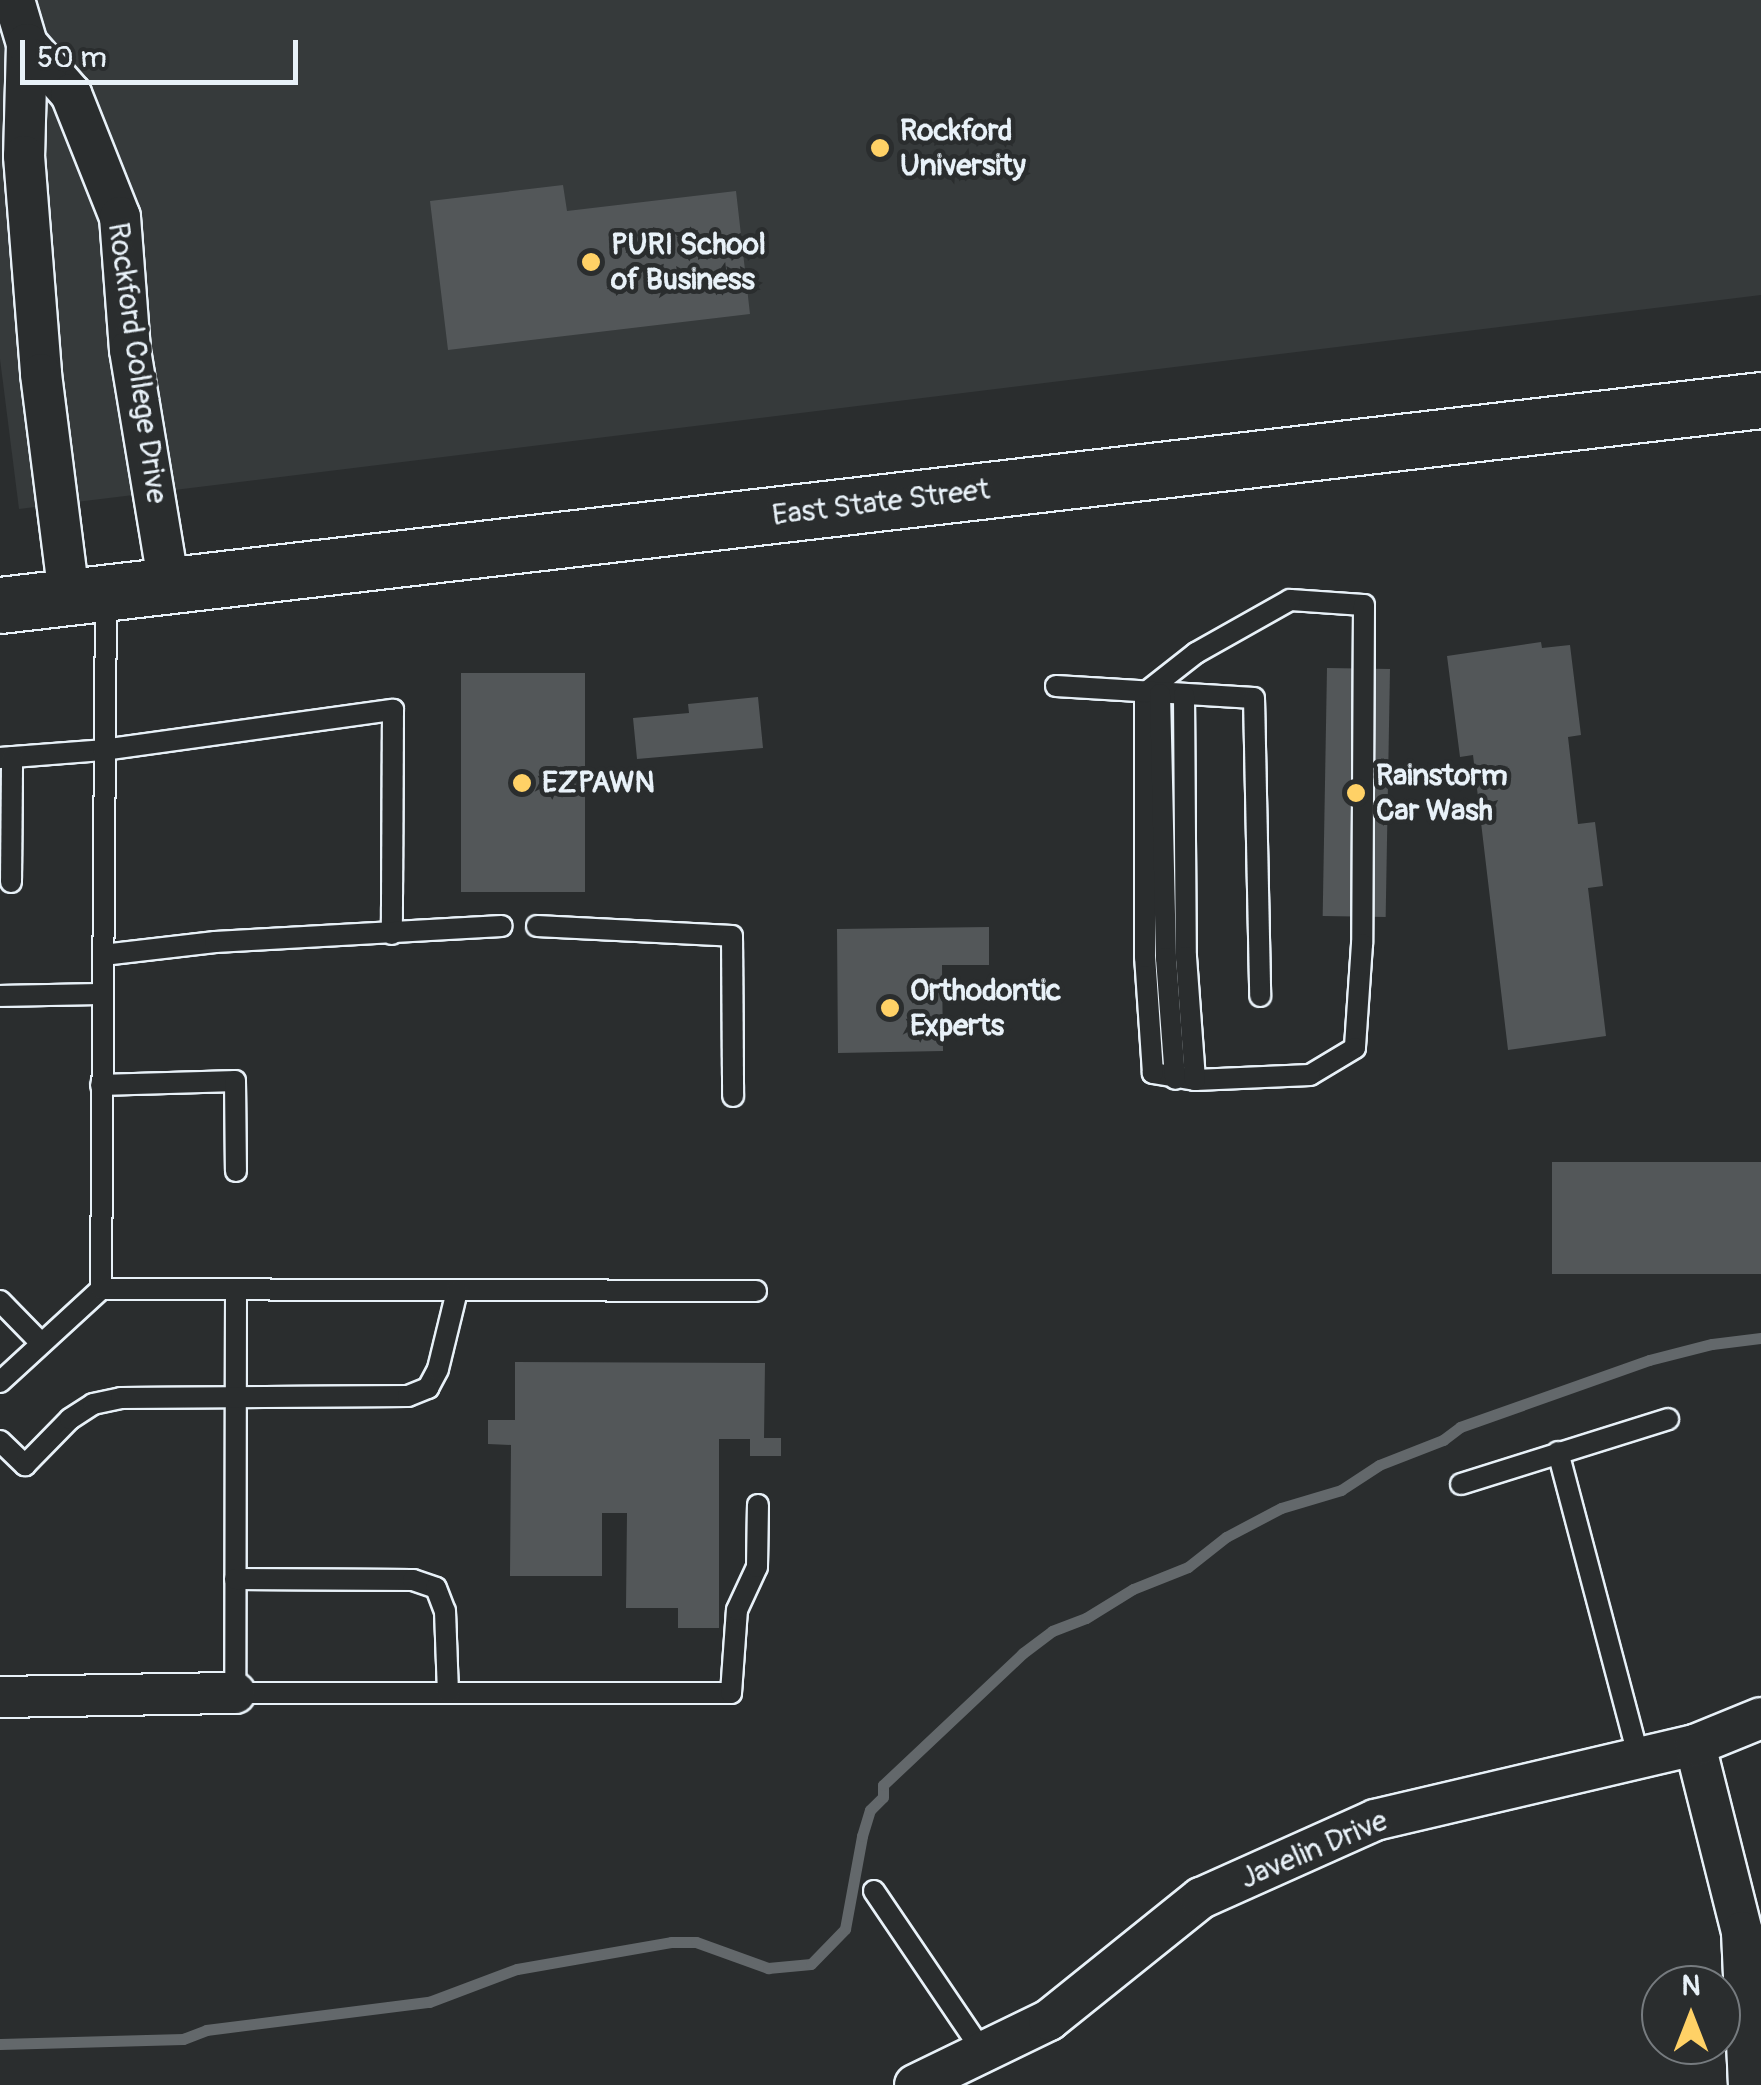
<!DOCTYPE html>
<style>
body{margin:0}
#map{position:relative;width:1761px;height:2085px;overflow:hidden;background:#2a2d2e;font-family:Pangolin,sans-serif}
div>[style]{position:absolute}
.built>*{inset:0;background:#363a3b}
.stream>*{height:11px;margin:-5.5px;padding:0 5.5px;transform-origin:5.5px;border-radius:5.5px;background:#63686b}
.building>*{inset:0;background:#535759;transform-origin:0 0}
.roads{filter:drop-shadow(2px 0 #e8f1f8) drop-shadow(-2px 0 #e8f1f8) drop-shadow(0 2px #e8f1f8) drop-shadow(0 -2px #e8f1f8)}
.lane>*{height:20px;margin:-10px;padding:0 10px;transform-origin:10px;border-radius:10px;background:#2a2d2e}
.street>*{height:40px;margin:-20px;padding:0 20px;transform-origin:20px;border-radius:20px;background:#2a2d2e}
.primary>*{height:55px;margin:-27.5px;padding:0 27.5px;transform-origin:27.5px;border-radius:27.5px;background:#2a2d2e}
.dots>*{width:28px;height:28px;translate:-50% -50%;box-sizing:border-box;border:5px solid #2a2d2e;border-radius:50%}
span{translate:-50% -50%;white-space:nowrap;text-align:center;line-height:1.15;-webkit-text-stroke:9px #2a2d2e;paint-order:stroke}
.poi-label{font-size:30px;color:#e8f1f8;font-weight:700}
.left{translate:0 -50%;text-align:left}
.street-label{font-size:30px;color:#e8f1f8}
.north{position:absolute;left:1641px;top:1965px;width:100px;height:100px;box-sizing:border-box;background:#2a2d2e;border:2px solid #767b7f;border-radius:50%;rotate:0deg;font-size:28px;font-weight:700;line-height:40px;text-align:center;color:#e8f1f8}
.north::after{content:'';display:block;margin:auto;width:35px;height:45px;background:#ffd166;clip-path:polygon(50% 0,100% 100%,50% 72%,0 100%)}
.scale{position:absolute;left:20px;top:40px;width:278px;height:45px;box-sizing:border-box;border:5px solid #e8f1f8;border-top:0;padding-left:12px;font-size:30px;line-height:35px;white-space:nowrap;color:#e8f1f8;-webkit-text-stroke:8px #2a2d2e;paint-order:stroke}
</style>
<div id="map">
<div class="built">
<i style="clip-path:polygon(0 0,1761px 0,1761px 295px,19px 509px,0 359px)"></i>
</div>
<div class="stream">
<i style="left:0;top:2044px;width:183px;rotate:-1.6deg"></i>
<i style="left:183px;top:2039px;width:25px;rotate:-21deg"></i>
<i style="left:206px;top:2030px;width:225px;rotate:-7.2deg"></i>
<i style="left:429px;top:2002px;width:94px;rotate:-20.6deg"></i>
<i style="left:517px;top:1969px;width:156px;rotate:-9.9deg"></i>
<i style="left:671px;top:1942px;width:25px"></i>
<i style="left:696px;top:1942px;width:77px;rotate:19.9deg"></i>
<i style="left:768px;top:1968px;width:43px;rotate:-5.3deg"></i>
<i style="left:811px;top:1964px;width:49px;rotate:-45.8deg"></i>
<i style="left:845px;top:1929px;width:95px;rotate:-79.6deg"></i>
<i style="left:862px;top:1836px;width:27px;rotate:-73deg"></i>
<i style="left:870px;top:1810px;width:18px;rotate:-45deg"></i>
<i style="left:883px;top:1797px;width:12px;rotate:-90deg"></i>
<i style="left:883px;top:1785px;width:192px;rotate:-43.3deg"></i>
<i style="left:1023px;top:1653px;width:36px;rotate:-37deg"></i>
<i style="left:1052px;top:1631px;width:36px;rotate:-21deg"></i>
<i style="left:1086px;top:1618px;width:55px;rotate:-31.7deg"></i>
<i style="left:1133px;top:1589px;width:59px;rotate:-21.8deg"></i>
<i style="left:1188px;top:1567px;width:48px;rotate:-38.3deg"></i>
<i style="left:1226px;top:1537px;width:62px;rotate:-27.8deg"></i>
<i style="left:1281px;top:1508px;width:63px;rotate:-16.7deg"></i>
<i style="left:1341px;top:1490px;width:45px;rotate:-33.3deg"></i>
<i style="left:1379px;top:1465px;width:69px;rotate:-21.3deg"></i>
<i style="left:1443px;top:1440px;width:21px;rotate:-37deg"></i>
<i style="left:1460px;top:1427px;width:201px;rotate:-19.5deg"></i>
<i style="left:1649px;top:1360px;width:65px;rotate:-14.3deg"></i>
<i style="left:1712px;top:1344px;width:49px;rotate:-7deg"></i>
</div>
<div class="building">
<i style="clip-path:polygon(563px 185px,567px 211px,736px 191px,750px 314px,448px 350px,430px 201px)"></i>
<i style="clip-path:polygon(1541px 642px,1542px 648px,1570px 645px,1581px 735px,1568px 737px,1578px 824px,1595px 822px,1603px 886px,1588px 888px,1606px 1036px,1508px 1050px,1473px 755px,1460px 757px,1447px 656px)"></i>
<i style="left:1327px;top:668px;width:63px;height:248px;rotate:1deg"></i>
<i style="left:461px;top:673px;width:124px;height:219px"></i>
<i style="clip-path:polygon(758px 697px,763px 748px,637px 759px,633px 718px,689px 713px,688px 704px)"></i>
<i style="clip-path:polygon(989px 927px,989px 965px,942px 965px,943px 1051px,838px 1053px,837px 929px)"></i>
<i style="left:1761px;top:1162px;width:112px;height:209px;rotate:90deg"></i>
<i style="clip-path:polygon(515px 1362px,765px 1363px,764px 1438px,781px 1438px,781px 1456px,750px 1456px,750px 1439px,719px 1439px,719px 1628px,678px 1628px,678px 1608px,626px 1608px,627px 1513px,602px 1513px,602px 1576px,510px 1576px,511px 1445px,488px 1444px,488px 1420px,515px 1420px)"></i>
</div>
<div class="roads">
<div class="lane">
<i style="left:1290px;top:600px;width:74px;rotate:3.9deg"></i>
<i style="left:1364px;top:605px;width:339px;rotate:90.3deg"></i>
<i style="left:1362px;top:944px;width:104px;rotate:93.9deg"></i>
<i style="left:1355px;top:1048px;width:52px;rotate:149deg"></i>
<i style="left:1310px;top:1075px;width:115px;rotate:177.5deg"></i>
<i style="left:1195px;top:1080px;width:43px;rotate:-170.5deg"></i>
<i style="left:1153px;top:1073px;width:116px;rotate:-93.9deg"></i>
<i style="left:1145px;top:957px;width:264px;rotate:-90deg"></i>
<i style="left:1145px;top:693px;width:65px;rotate:-38.1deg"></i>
<i style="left:1196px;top:653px;width:108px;rotate:-29.4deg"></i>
<i style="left:1056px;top:686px;width:198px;rotate:3.5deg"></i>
<i style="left:1254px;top:698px;width:298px;rotate:88.8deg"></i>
<i style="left:1160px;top:694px;width:264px;rotate:88.7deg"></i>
<i style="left:1166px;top:958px;width:121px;rotate:85.7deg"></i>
<i style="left:1184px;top:695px;width:262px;rotate:89.6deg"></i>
<i style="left:1186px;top:957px;width:123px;rotate:85.8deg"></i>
<i style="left:0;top:758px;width:103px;rotate:-4.4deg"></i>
<i style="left:103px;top:750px;width:293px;rotate:-7.9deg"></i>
<i style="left:393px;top:710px;width:224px;rotate:90.3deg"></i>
<i style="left:11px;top:882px;width:125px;rotate:-89.5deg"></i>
<i style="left:537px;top:926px;width:195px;rotate:2.9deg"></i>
<i style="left:732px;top:936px;width:160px;rotate:89.6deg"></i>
<i style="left:103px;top:955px;width:113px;rotate:-6.6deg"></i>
<i style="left:215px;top:942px;width:287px;rotate:-3.2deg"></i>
<i style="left:0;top:996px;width:102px;rotate:-1.1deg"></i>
<i style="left:101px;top:1085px;width:134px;rotate:-1.7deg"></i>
<i style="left:235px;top:1081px;width:90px;rotate:89.4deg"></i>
<i style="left:101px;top:1289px;width:694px;rotate:-89.59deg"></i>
<i style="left:236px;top:1289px;width:404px;rotate:90.1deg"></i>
<i style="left:235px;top:1693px;width:496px"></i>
<i style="left:731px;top:1693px;width:83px;rotate:-85.9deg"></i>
<i style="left:737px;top:1610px;width:47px;rotate:-65.1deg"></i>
<i style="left:757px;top:1567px;width:62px;rotate:-89.1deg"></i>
<i style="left:0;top:1301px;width:59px;rotate:45.7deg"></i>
<i style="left:0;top:1382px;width:137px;rotate:-42.6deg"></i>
<i style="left:101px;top:1289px;width:655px;rotate:0.17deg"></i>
<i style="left:0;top:1441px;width:35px;rotate:44deg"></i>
<i style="left:25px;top:1465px;width:64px;rotate:-45.6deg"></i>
<i style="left:70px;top:1419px;width:27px;rotate:-33deg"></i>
<i style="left:93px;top:1404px;width:29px;rotate:-12deg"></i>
<i style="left:121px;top:1398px;width:287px;rotate:-0.4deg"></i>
<i style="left:408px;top:1396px;width:22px;rotate:-22deg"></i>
<i style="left:428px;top:1388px;width:21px;rotate:-62deg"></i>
<i style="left:438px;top:1369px;width:80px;rotate:-76.3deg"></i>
<i style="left:1558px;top:1452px;width:317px;rotate:75.2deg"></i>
<i style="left:1461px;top:1484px;width:217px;rotate:-17.4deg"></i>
<i style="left:235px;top:1579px;width:178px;rotate:0.3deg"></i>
<i style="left:413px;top:1580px;width:24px;rotate:19deg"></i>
<i style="left:436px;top:1588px;width:25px;rotate:69deg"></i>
<i style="left:445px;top:1611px;width:82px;rotate:87.9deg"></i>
<i style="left:874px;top:1891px;width:194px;rotate:55.9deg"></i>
</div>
<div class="street">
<i style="left:14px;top:0;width:46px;rotate:73.5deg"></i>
<i style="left:27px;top:44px;width:112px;rotate:91.5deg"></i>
<i style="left:24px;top:156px;width:219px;rotate:85.5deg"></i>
<i style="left:41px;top:374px;width:225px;rotate:82.8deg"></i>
<i style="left:27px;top:44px;width:67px;rotate:48.7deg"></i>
<i style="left:71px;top:94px;width:132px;rotate:68.3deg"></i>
<i style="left:120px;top:217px;width:133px;rotate:85.7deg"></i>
<i style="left:130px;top:350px;width:238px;rotate:80.6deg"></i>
<i style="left:0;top:1697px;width:235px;rotate:-1deg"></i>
<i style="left:1695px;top:1745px;width:193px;rotate:75.9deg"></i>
<i style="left:1742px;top:1932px;width:153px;rotate:87.4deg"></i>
<i style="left:915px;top:2085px;width:149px;rotate:-25.9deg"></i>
<i style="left:1049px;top:2020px;width:195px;rotate:-38.8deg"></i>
<i style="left:1201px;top:1898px;width:191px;rotate:-24.1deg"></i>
<i style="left:1375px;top:1820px;width:329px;rotate:-13.2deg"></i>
<i style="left:1695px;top:1745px;width:71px;rotate:-22.2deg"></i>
</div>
<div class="primary">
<i style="left:0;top:605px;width:1773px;rotate:-6.64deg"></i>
</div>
</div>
<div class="dots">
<i style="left:880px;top:148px;background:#ffd166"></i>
<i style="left:591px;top:262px;background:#ffd166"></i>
<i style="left:522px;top:783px;background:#ffd166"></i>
<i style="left:1356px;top:793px;background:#ffd166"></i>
<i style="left:890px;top:1008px;background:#ffd166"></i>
</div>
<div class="poi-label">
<span class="left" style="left:900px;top:148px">Rockford<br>University</span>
<span class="left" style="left:611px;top:262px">PURI School<br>of Business</span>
<span class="left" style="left:1376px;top:793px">Rainstorm<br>Car Wash</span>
<span class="left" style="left:542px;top:783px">EZPAWN</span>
<span class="left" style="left:910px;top:1008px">Orthodontic<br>Experts</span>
</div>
<div class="street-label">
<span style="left:137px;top:363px;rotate:82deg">Rockford College Drive</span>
<span style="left:881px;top:503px;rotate:-7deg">East State Street</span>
<span style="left:1314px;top:1850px;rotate:-23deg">Javelin Drive</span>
</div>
<div class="north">N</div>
<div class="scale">50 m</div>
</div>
